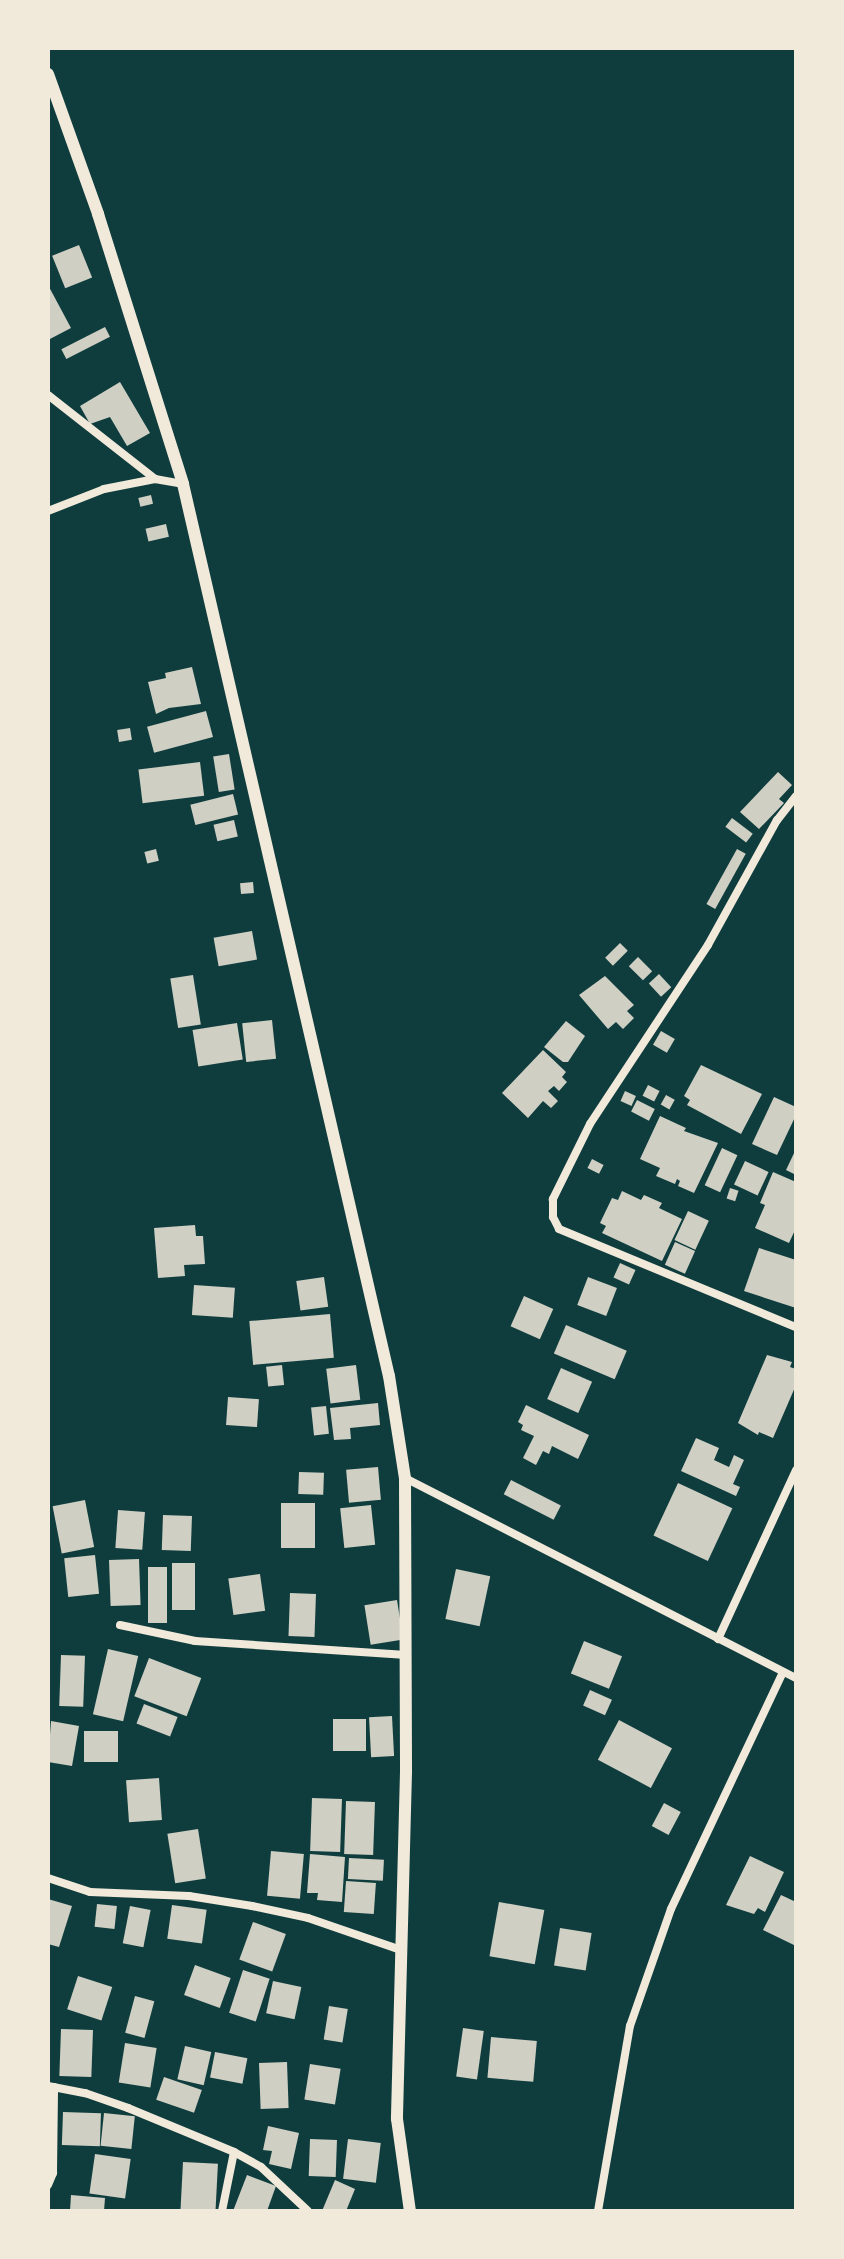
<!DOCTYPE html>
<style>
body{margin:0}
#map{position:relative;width:844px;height:2259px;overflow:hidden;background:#0f3d3e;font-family:Quicksand,sans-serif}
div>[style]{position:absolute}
.building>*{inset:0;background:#cfcfc3;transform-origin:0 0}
.minor>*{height:8px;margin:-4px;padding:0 4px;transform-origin:4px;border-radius:4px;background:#f1e9da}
.tertiary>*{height:12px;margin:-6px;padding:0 6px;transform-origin:6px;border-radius:6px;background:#f1e9da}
span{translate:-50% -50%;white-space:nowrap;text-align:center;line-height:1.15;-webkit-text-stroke:8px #f1e9da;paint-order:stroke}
.frame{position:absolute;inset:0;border:50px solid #f1e9da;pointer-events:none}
</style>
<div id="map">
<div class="building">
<i style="left:79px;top:245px;width:35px;height:29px;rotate:68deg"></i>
<i style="clip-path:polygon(48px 285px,71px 328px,48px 340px)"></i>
<i style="left:105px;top:327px;width:11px;height:49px;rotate:63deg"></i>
<i style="clip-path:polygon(120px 382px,150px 433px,127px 446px,110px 417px,90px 424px,80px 406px)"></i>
<i style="left:151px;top:495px;width:9px;height:13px;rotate:77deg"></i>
<i style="left:166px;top:524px;width:13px;height:21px;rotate:77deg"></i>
<i style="clip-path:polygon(192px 667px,201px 704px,169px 708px,156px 714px,148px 682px,166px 678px,165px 673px)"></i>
<i style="left:206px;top:711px;width:27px;height:61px;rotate:75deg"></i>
<i style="left:130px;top:728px;width:12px;height:13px;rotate:81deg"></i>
<i style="left:229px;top:754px;width:36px;height:16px;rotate:81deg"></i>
<i style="left:200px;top:762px;width:34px;height:62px;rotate:83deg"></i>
<i style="clip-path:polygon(778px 772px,792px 785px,779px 799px,784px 803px,759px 829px,740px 812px)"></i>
<i style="left:233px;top:794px;width:21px;height:44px;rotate:76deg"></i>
<i style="left:732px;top:818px;width:26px;height:11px;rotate:37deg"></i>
<i style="left:234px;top:820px;width:17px;height:21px;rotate:77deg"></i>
<i style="left:156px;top:849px;width:12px;height:12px;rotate:76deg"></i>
<i style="left:737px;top:849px;width:10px;height:63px;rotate:29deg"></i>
<i style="left:253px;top:882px;width:11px;height:13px;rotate:85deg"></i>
<i style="left:252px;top:931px;width:29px;height:39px;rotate:80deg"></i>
<i style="left:620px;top:943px;width:11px;height:21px;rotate:45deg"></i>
<i style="left:638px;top:957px;width:20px;height:13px;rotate:45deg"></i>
<i style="left:659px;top:974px;width:18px;height:14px;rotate:47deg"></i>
<i style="left:193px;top:975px;width:50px;height:23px;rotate:81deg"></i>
<i style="clip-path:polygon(605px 976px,634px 1005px,627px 1011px,634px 1018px,623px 1029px,616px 1022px,608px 1029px,579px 995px)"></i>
<i style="left:272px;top:1020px;width:39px;height:30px;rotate:84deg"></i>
<i style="clip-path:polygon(566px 1021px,585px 1036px,568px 1062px,563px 1062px,544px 1047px)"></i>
<i style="left:237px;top:1023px;width:37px;height:45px;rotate:81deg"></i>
<i style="left:661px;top:1031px;width:16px;height:16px;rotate:30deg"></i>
<i style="clip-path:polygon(543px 1050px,566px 1072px,562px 1077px,567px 1082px,559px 1091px,554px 1086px,548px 1091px,558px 1101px,551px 1108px,543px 1101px,528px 1118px,502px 1093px)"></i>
<i style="clip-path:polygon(701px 1065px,762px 1094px,741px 1134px,687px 1105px,690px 1100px,684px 1096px)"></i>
<i style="left:648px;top:1085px;width:13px;height:12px;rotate:27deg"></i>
<i style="left:625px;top:1091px;width:12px;height:11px;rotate:24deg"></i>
<i style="left:666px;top:1095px;width:10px;height:11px;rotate:29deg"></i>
<i style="clip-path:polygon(774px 1097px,796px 1107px,796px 1115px,777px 1155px,752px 1144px)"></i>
<i style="left:637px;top:1100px;width:20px;height:13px;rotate:27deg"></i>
<i style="clip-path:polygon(660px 1116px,686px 1128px,684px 1131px,718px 1143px,694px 1193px,678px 1186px,680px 1181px,677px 1179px,675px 1184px,656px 1176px,660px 1168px,640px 1159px)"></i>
<i style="left:722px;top:1148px;width:17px;height:41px;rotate:25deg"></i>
<i style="clip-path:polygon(796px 1149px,796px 1175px,786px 1170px)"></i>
<i style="left:592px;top:1159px;width:13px;height:10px;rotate:27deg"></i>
<i style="left:745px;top:1161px;width:26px;height:26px;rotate:25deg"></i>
<i style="clip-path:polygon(773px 1172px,796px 1182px,796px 1228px,789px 1243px,755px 1228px,765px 1205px,760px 1203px)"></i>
<i style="left:730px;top:1188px;width:9px;height:11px;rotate:18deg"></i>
<i style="clip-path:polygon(622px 1191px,641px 1200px,644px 1195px,662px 1203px,659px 1208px,682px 1219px,662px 1261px,602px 1233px,606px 1226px,600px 1223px,612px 1198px,618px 1200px)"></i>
<i style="left:688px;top:1211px;width:23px;height:32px;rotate:25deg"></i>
<i style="clip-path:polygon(195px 1225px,196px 1236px,203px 1236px,205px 1264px,184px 1265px,185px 1276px,158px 1278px,154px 1228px)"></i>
<i style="left:675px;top:1242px;width:22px;height:25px;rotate:24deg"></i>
<i style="clip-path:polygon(759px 1248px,796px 1260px,796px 1308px,744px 1291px)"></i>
<i style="left:620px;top:1263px;width:17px;height:16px;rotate:24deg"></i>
<i style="left:324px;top:1277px;width:30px;height:28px;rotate:82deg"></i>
<i style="left:588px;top:1277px;width:31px;height:30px;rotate:21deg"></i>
<i style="left:194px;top:1285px;width:41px;height:30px;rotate:4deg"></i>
<i style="left:524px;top:1296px;width:32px;height:33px;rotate:24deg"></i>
<i style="left:330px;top:1314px;width:44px;height:81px;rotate:85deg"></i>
<i style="left:566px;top:1325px;width:66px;height:31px;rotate:23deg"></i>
<i style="clip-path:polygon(767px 1355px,792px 1362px,790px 1367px,796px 1369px,796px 1385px,773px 1438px,759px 1432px,758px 1435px,738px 1423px)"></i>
<i style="left:282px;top:1365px;width:20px;height:16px;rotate:84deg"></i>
<i style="left:356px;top:1365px;width:35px;height:30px;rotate:83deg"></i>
<i style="left:561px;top:1368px;width:34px;height:34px;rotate:24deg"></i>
<i style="left:228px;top:1397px;width:31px;height:28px;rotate:4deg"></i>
<i style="clip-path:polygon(378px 1403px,380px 1425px,350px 1428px,351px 1439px,334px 1440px,330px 1408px)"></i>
<i style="clip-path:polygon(526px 1405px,589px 1435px,578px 1459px,552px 1446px,549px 1454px,543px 1451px,536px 1465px,523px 1458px,534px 1436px,521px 1430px,523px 1425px,518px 1422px)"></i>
<i style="left:326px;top:1406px;width:28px;height:15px;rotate:84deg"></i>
<i style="clip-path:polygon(696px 1438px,719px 1448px,714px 1460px,729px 1467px,734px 1455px,744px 1460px,733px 1484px,740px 1487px,736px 1496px,681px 1471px)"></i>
<i style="left:378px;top:1467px;width:33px;height:32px;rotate:85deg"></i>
<i style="left:299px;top:1472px;width:25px;height:22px;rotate:2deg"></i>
<i style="left:511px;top:1480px;width:56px;height:16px;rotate:27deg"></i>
<i style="left:678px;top:1483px;width:60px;height:58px;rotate:25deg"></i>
<i style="left:85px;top:1500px;width:48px;height:33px;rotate:79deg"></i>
<i style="left:281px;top:1503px;width:34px;height:45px"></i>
<i style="left:371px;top:1505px;width:40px;height:31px;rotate:84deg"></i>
<i style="left:118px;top:1510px;width:27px;height:38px;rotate:4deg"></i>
<i style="left:163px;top:1515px;width:29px;height:35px;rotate:2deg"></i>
<i style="left:95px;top:1555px;width:39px;height:31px;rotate:84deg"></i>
<i style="left:139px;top:1559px;width:46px;height:30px;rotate:88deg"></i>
<i style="left:172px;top:1563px;width:23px;height:47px"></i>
<i style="left:148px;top:1567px;width:19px;height:56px"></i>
<i style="left:456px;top:1569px;width:35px;height:51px;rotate:12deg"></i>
<i style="left:260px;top:1574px;width:37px;height:32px;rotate:82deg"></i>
<i style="left:290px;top:1593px;width:26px;height:43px;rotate:2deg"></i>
<i style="left:397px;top:1600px;width:40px;height:33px;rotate:81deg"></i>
<i style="left:584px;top:1641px;width:41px;height:35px;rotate:22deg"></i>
<i style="left:108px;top:1649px;width:31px;height:67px;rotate:13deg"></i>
<i style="left:61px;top:1655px;width:24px;height:51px;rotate:2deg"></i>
<i style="left:149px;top:1658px;width:56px;height:41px;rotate:21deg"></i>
<i style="left:590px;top:1690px;width:24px;height:17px;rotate:24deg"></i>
<i style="left:144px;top:1704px;width:36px;height:21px;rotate:21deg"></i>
<i style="left:392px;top:1716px;width:40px;height:23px;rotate:87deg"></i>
<i style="left:333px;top:1719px;width:33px;height:32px"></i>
<i style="left:619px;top:1720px;width:60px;height:45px;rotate:28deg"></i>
<i style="clip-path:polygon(51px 1721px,79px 1726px,72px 1766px,48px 1762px)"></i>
<i style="left:84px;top:1731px;width:34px;height:31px"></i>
<i style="left:159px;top:1778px;width:42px;height:33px;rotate:86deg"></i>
<i style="left:312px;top:1798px;width:30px;height:53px;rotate:2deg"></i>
<i style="left:346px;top:1801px;width:29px;height:53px;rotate:2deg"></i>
<i style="left:664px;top:1803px;width:19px;height:26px;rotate:28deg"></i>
<i style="left:198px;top:1829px;width:50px;height:31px;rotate:81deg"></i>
<i style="left:271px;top:1851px;width:33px;height:45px;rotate:5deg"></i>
<i style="clip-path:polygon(310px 1854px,345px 1857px,342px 1902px,317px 1900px,318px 1893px,307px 1893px)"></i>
<i style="clip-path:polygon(750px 1856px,784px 1872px,765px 1912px,758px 1908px,754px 1914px,726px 1905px)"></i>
<i style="left:349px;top:1858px;width:35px;height:21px;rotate:3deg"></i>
<i style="left:346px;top:1881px;width:30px;height:31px;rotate:4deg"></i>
<i style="clip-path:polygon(781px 1895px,796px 1902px,796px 1946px,763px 1930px)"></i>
<i style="clip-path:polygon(48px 1899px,72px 1906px,59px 1947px,48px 1944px)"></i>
<i style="left:499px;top:1902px;width:46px;height:55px;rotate:10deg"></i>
<i style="left:97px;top:1904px;width:20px;height:23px;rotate:6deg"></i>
<i style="left:172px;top:1905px;width:35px;height:34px;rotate:8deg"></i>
<i style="left:130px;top:1906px;width:21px;height:38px;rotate:11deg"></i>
<i style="left:253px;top:1922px;width:35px;height:40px;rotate:20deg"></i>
<i style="left:560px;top:1928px;width:32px;height:38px;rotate:9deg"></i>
<i style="left:195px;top:1965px;width:38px;height:32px;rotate:20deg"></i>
<i style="left:243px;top:1970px;width:28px;height:45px;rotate:18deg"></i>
<i style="left:78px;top:1976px;width:36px;height:35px;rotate:18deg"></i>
<i style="left:273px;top:1981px;width:29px;height:33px;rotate:12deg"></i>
<i style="left:135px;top:1996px;width:20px;height:38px;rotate:15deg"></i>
<i style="left:329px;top:2006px;width:19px;height:34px;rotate:9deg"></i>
<i style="left:463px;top:2028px;width:21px;height:49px;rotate:8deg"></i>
<i style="left:61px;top:2029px;width:32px;height:47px;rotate:2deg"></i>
<i style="left:491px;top:2037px;width:46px;height:41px;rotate:5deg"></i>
<i style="left:125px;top:2043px;width:32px;height:40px;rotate:9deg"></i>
<i style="left:185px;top:2046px;width:27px;height:34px;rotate:13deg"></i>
<i style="left:215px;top:2052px;width:33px;height:26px;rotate:11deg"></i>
<i style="left:287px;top:2062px;width:46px;height:28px;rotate:88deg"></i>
<i style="left:310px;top:2064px;width:31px;height:36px;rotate:9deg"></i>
<i style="left:164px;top:2077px;width:40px;height:24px;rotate:19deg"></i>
<i style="left:63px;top:2112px;width:38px;height:33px;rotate:2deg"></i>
<i style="left:104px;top:2113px;width:31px;height:33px;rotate:6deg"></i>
<i style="clip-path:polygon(268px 2126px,299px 2133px,291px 2169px,269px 2164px,272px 2151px,263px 2150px)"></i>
<i style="left:310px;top:2139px;width:27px;height:37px;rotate:2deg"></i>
<i style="left:348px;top:2139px;width:33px;height:40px;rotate:7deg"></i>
<i style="left:95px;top:2154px;width:36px;height:40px;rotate:8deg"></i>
<i style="left:183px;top:2162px;width:35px;height:49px;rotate:3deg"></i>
<i style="clip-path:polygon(247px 2175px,276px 2186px,267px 2211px,233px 2211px)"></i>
<i style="clip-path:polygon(335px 2180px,355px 2189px,346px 2211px,322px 2211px)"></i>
<i style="clip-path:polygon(71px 2195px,105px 2198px,104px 2211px,70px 2211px)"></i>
</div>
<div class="minor">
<i style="left:48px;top:395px;width:136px;rotate:38.1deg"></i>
<i style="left:155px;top:479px;width:28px;rotate:10deg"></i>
<i style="left:48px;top:511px;width:60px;rotate:-21.4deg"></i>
<i style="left:104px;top:489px;width:52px;rotate:-11.1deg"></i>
<i style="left:796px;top:796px;width:31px;rotate:128deg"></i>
<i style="left:777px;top:820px;width:143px;rotate:118.9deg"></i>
<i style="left:708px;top:945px;width:214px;rotate:123.4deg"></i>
<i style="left:590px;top:1124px;width:84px;rotate:116.3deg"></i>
<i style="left:553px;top:1199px;width:18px;rotate:90deg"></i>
<i style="left:553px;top:1217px;width:13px;rotate:63deg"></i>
<i style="left:559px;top:1229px;width:256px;rotate:22.5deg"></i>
<i style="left:405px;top:1478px;width:439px;rotate:27.1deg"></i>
<i style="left:120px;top:1625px;width:77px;rotate:12deg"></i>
<i style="left:195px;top:1641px;width:212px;rotate:3.8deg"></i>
<i style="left:718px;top:1639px;width:186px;rotate:-65.2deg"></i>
<i style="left:48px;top:1878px;width:44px;rotate:18.4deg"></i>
<i style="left:90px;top:1892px;width:99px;rotate:2.3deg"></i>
<i style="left:189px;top:1896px;width:64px;rotate:9deg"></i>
<i style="left:252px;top:1906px;width:57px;rotate:12.1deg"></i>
<i style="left:308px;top:1918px;width:98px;rotate:19deg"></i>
<i style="left:48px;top:2086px;width:38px;rotate:11deg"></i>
<i style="left:85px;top:2093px;width:46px;rotate:19.2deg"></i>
<i style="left:128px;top:2108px;width:115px;rotate:22.5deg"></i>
<i style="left:234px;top:2152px;width:31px;rotate:29deg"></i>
<i style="left:261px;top:2167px;width:64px;rotate:43.1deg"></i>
<i style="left:48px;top:2185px;width:13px;rotate:-67deg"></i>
<i style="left:53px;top:2173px;width:86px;rotate:-89.3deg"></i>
<i style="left:222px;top:2211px;width:60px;rotate:-78.5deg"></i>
<i style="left:598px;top:2211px;width:188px;rotate:-80.2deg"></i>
<i style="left:630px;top:2026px;width:124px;rotate:-70.7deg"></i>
<i style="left:671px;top:1909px;width:262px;rotate:-64.7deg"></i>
</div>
<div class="tertiary">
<i style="left:48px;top:74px;width:149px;rotate:70.3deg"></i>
<i style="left:98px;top:214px;width:283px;rotate:72.5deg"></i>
<i style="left:183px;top:484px;width:915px;rotate:77deg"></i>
<i style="left:389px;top:1376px;width:103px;rotate:81.1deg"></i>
<i style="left:405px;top:1478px;width:294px;rotate:89.8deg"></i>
<i style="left:406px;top:1772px;width:347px;rotate:91.5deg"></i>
<i style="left:397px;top:2119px;width:93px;rotate:82deg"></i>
</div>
<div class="frame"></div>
</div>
